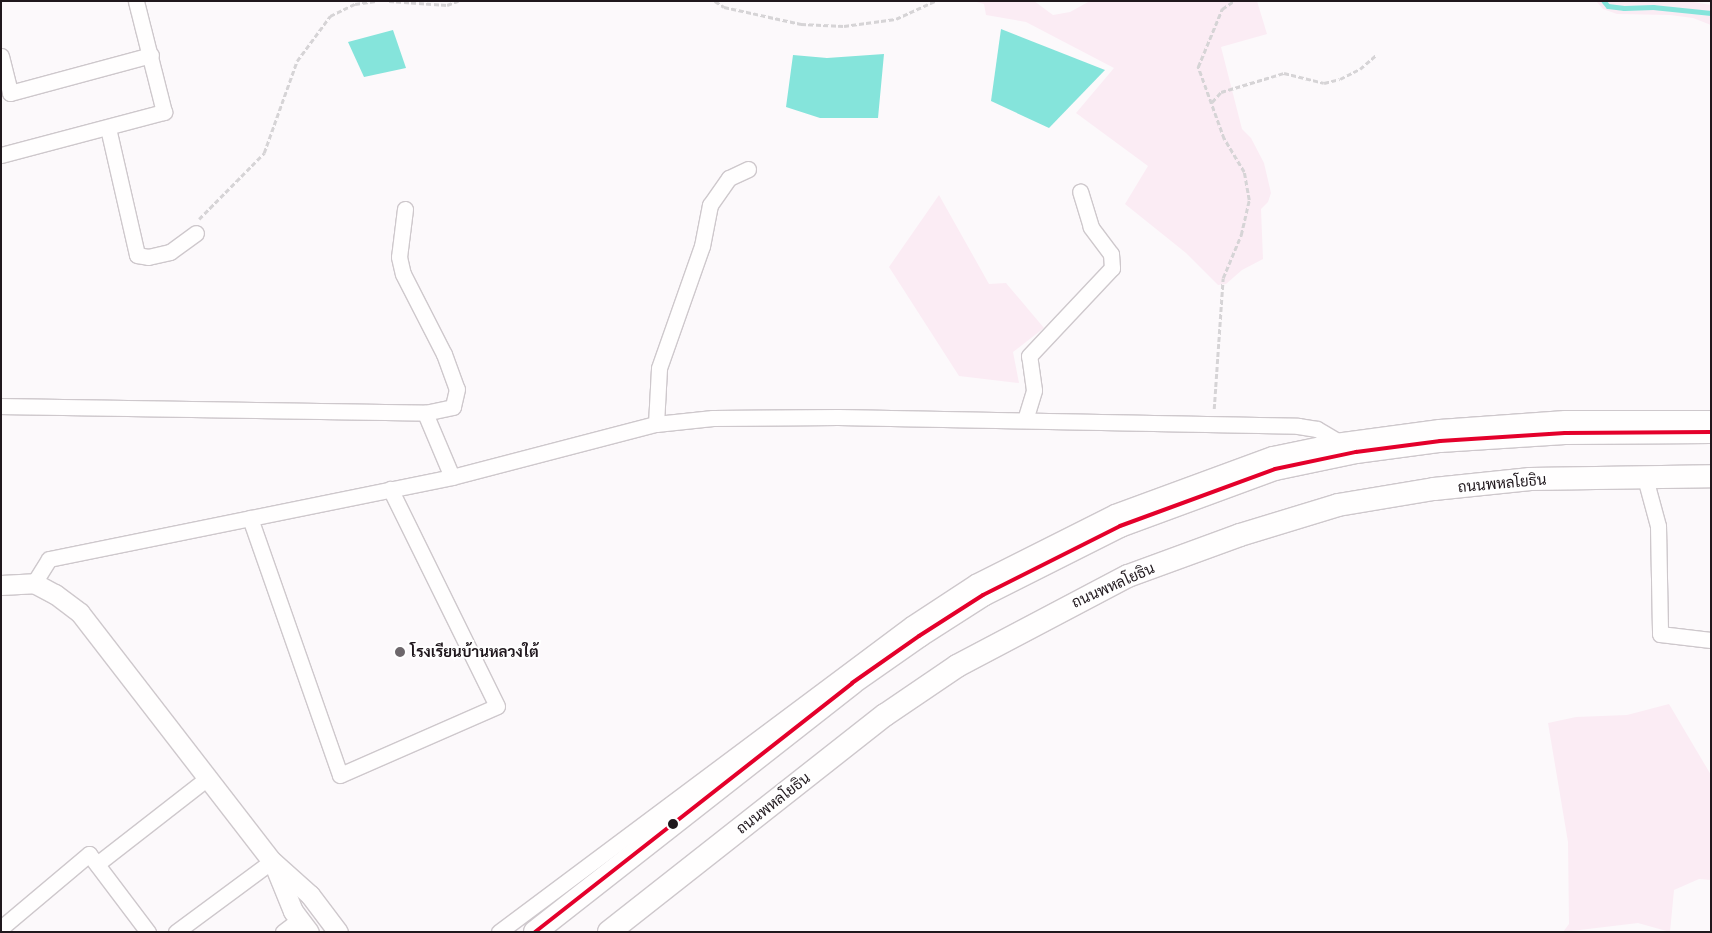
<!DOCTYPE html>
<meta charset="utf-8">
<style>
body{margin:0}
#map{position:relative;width:1712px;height:933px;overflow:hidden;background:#fcf9fb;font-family:Inter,Sarabun,sans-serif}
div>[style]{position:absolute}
.green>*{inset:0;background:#fbecf4}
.water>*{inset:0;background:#85e4db}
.stream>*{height:4.5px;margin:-2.25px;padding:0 2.25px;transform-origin:2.25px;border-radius:2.25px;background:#85e4db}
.path>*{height:2.5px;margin-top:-1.25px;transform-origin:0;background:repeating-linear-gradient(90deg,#d6d4d6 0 5px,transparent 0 7.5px)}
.roads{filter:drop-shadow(1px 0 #cec8cc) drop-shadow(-1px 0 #cec8cc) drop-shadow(0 1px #cec8cc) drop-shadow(0 -1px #cec8cc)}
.minor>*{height:15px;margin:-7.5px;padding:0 7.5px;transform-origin:7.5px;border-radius:7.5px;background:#fffefe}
.major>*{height:19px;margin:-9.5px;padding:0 9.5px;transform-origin:9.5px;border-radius:9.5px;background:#fffefe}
.highway>*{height:22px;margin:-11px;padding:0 11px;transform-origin:11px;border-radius:11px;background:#fffefe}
.bus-1>*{height:4px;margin:-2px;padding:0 2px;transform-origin:2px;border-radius:2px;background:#e4002b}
.dots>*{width:14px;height:14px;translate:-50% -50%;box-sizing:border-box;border:2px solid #fff;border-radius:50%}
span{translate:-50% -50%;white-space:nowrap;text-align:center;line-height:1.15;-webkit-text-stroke:4px #fff;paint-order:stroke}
.street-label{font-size:15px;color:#20181d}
.poi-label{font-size:15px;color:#20181d;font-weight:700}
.left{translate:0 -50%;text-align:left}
.frame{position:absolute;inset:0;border:2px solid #20181d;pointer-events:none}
</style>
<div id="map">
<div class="green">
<i style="clip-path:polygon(973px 1px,1034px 1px,1053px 15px,1070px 12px,1090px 1px,1257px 1px,1267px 34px,1221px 47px,1242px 129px,1251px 138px,1264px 163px,1271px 193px,1268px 202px,1261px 209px,1263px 259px,1242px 270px,1226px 284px,1218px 285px,1186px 253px,1125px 204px,1148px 166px,1076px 113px,1114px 68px,1026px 22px,986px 15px,984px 4px)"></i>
<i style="clip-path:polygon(1596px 1px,1687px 1px,1711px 5px,1711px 25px,1693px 18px,1670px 15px,1617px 14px,1603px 9px)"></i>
<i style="clip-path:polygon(939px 195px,989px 284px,1006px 283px,1044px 328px,1013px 352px,1019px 383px,959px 376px,889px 267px)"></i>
<i style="clip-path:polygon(1669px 704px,1711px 775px,1711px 880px,1699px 879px,1674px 890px,1670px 932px,1638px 923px,1563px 932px,1569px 924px,1568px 842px,1548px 723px,1576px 717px,1627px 715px)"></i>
</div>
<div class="water">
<i style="clip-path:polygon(1001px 29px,1105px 70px,1049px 128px,991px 101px)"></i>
<i style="clip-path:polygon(393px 30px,406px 68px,364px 77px,348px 42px)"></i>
<i style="clip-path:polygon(884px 54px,878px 118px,820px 118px,786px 107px,793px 55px,827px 58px)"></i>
</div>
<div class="stream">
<i style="left:1604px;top:1px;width:6px;rotate:51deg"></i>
<i style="left:1608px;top:6px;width:16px;rotate:7deg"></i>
<i style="left:1624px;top:8px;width:29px;rotate:-2deg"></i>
<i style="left:1653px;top:7px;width:58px;rotate:5.9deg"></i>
</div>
<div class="path">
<i style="left:389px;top:1px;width:58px;rotate:3.9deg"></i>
<i style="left:447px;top:5px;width:12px;rotate:-20deg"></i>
<i style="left:715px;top:1px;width:11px;rotate:34deg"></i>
<i style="left:724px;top:7px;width:79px;rotate:12.4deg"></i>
<i style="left:801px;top:24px;width:43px;rotate:2.7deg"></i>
<i style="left:844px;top:26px;width:52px;rotate:-7.7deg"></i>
<i style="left:896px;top:19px;width:43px;rotate:-24.8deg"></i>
<i style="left:1212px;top:102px;width:13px;rotate:-48deg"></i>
<i style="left:1221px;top:92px;width:66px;rotate:-16.8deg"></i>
<i style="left:1284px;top:73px;width:41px;rotate:14deg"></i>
<i style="left:1324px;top:83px;width:16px;rotate:-14deg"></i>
<i style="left:1340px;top:79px;width:22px;rotate:-27deg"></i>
<i style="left:1360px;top:69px;width:21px;rotate:-41deg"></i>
<i style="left:199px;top:219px;width:93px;rotate:-45.4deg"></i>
<i style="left:264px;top:153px;width:98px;rotate:-70.3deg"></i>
<i style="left:297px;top:61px;width:56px;rotate:-53.7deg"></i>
<i style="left:330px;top:16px;width:28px;rotate:-26deg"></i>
<i style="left:355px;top:4px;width:21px;rotate:-8deg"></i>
<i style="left:1214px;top:409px;width:131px;rotate:-86.1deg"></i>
<i style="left:1223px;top:278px;width:47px;rotate:-67.3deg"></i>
<i style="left:1241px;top:235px;width:36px;rotate:-77deg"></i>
<i style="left:1249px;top:200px;width:28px;rotate:-100deg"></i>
<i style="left:1244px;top:172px;width:39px;rotate:-121deg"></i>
<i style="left:1224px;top:139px;width:77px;rotate:-109.9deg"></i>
<i style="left:1198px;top:67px;width:63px;rotate:-67.5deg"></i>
<i style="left:1222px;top:9px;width:14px;rotate:-34deg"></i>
</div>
<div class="roads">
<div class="minor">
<i style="left:1px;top:56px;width:38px;rotate:76deg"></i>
<i style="left:10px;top:93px;width:146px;rotate:-15.1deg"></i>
<i style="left:108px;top:128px;width:130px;rotate:77.1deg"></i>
<i style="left:137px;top:255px;width:11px;rotate:10deg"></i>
<i style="left:148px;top:257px;width:23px;rotate:-13deg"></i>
<i style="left:170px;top:252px;width:32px;rotate:-36deg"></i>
<i style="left:1px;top:155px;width:169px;rotate:-14.8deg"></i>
<i style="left:164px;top:112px;width:114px;rotate:-104.2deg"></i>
<i style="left:405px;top:209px;width:48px;rotate:97.1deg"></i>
<i style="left:399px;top:257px;width:17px;rotate:77deg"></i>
<i style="left:403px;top:274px;width:90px;rotate:62.9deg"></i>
<i style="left:444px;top:354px;width:37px;rotate:70deg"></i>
<i style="left:457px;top:389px;width:18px;rotate:103deg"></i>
<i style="left:453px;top:407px;width:29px;rotate:168deg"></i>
<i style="left:1px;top:406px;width:424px;rotate:0.9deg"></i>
<i style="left:425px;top:413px;width:69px;rotate:67.1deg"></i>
<i style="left:1025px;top:420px;width:31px;rotate:-73deg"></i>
<i style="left:1034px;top:390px;width:34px;rotate:-98deg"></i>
<i style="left:1029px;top:356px;width:121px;rotate:-46.7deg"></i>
<i style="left:1112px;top:268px;width:14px;rotate:-94deg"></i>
<i style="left:1111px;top:254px;width:34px;rotate:-127deg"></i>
<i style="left:1091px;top:227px;width:37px;rotate:-107deg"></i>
<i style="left:656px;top:424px;width:56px;rotate:-86.9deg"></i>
<i style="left:659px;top:368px;width:129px;rotate:-70.6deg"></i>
<i style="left:702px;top:246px;width:42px;rotate:-79deg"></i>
<i style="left:710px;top:205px;width:33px;rotate:-55deg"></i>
<i style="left:729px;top:178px;width:21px;rotate:-25deg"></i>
<i style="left:1645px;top:478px;width:50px;rotate:74.8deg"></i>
<i style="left:1658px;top:526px;width:108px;rotate:88.9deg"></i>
<i style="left:1660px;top:634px;width:51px;rotate:6.7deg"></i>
<i style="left:250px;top:518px;width:272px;rotate:70.7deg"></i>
<i style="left:340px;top:775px;width:171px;rotate:-23.7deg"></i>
<i style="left:497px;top:706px;width:242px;rotate:-116.2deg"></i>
<i style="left:34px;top:583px;width:28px;rotate:-58deg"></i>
<i style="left:49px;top:559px;width:411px;rotate:-11.5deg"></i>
<i style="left:452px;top:477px;width:211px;rotate:-14.6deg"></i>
<i style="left:656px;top:424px;width:57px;rotate:-6deg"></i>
<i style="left:713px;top:418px;width:125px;rotate:-0.5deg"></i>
<i style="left:838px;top:417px;width:460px;rotate:1.1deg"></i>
<i style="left:1298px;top:426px;width:19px;rotate:9deg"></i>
<i style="left:1317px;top:429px;width:45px;rotate:30.5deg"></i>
<i style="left:97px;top:864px;width:138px;rotate:-37.9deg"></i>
<i style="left:1px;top:928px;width:115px;rotate:-40.1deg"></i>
<i style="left:89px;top:854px;width:98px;rotate:52.9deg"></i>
<i style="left:176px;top:932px;width:119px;rotate:-36.5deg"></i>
<i style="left:283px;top:932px;width:21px;rotate:-37deg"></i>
<i style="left:499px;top:932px;width:514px;rotate:-36.78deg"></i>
<i style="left:911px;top:624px;width:77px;rotate:-33.3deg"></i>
<i style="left:975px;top:582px;width:156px;rotate:-26.7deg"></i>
<i style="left:1114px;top:512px;width:168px;rotate:-20.2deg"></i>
<i style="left:1272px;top:454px;width:64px;rotate:-11.7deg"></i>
<i style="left:1335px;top:441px;width:105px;rotate:-7.7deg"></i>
<i style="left:1439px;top:427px;width:126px;rotate:-4.1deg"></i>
<i style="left:1565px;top:418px;width:146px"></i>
</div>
<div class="major">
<i style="left:1px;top:585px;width:33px;rotate:-3deg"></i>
<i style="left:34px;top:583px;width:24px;rotate:28deg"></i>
<i style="left:55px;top:594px;width:31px;rotate:37deg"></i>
<i style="left:80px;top:613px;width:314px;rotate:52.3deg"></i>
<i style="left:272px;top:861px;width:51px;rotate:41.8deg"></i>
<i style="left:310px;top:895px;width:46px;rotate:52.9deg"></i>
<i style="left:275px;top:867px;width:48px;rotate:67.8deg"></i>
<i style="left:293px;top:911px;width:26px;rotate:53deg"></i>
</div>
<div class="highway">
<i style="left:535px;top:932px;width:403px;rotate:-38.1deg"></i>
<i style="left:852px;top:683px;width:82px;rotate:-35deg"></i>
<i style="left:919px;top:636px;width:76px;rotate:-32.6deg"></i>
<i style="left:983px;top:595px;width:153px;rotate:-26.7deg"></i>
<i style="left:1120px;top:526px;width:165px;rotate:-20.2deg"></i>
<i style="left:1275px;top:469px;width:83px;rotate:-11.9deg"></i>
<i style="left:1356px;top:452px;width:85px;rotate:-7.5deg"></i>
<i style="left:1440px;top:441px;width:125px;rotate:-3.7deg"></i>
<i style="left:1565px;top:433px;width:146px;rotate:-0.4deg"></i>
<i style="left:609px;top:932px;width:351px;rotate:-38.2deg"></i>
<i style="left:885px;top:715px;width:87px;rotate:-34.2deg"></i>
<i style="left:957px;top:666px;width:193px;rotate:-27.8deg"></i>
<i style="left:1128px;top:576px;width:119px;rotate:-20.1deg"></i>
<i style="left:1240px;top:535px;width:102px;rotate:-17deg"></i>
<i style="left:1338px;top:505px;width:97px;rotate:-9.5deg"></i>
<i style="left:1434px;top:489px;width:97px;rotate:-5.9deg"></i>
<i style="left:1530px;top:479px;width:181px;rotate:-0.9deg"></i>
</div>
</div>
<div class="bus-1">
<i style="left:535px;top:932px;width:403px;rotate:-38.1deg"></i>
<i style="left:852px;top:683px;width:82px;rotate:-35deg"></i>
<i style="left:919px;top:636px;width:76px;rotate:-32.6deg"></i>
<i style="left:983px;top:595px;width:153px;rotate:-26.7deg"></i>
<i style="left:1120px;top:526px;width:165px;rotate:-20.2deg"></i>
<i style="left:1275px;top:469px;width:83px;rotate:-11.9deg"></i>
<i style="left:1356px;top:452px;width:85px;rotate:-7.5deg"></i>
<i style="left:1440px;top:441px;width:125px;rotate:-3.7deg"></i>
<i style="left:1565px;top:433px;width:146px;rotate:-0.4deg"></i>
</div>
<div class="dots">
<i style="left:400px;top:652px;background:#6d676b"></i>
<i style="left:673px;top:824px;background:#20181d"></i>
</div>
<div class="street-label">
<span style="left:1502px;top:483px;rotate:-5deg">ถนนพหลโยธิน</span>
<span style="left:1113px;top:585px;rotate:-24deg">ถนนพหลโยธิน</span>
<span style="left:773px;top:803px;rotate:-38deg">ถนนพหลโยธิน</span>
</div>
<div class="poi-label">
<span class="left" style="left:410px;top:652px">โรงเรียนบ้านหลวงใต้</span>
</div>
<div class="frame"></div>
</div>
